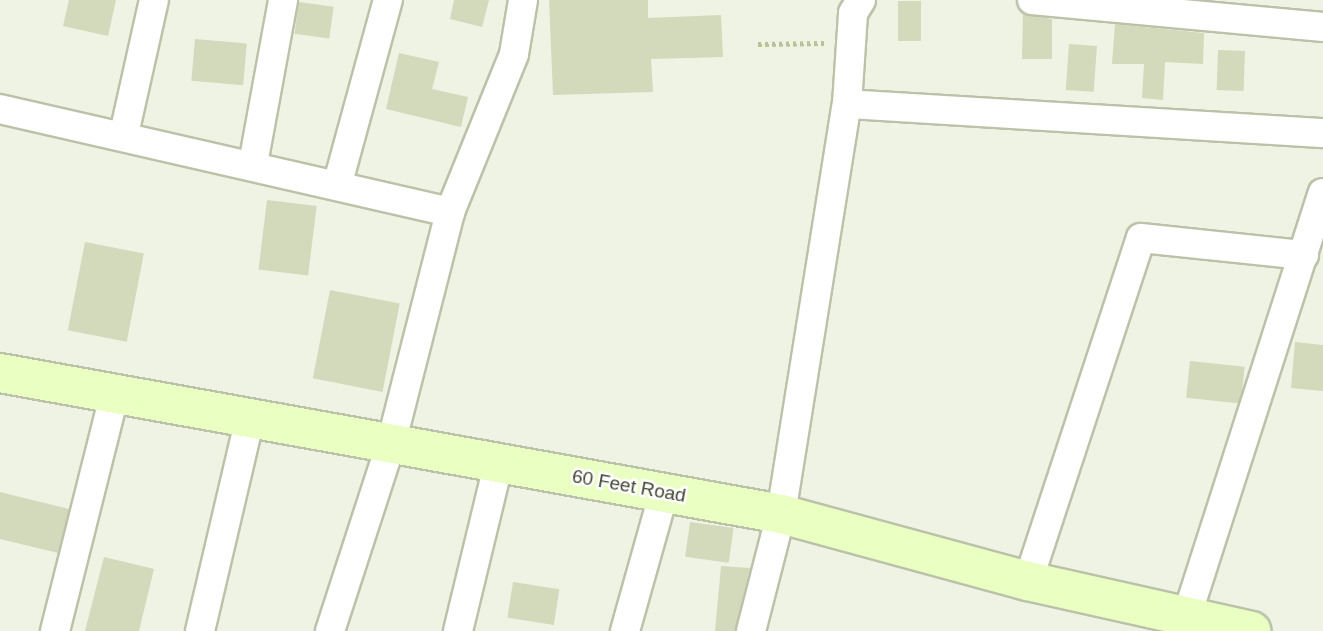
<!DOCTYPE html>
<style>
body{margin:0}
#map{position:relative;width:1323px;height:631px;overflow:hidden;background:#eff3e4;font-family:Helvetica,sans-serif}
div>[style]{position:absolute}
.building>*{inset:0;background:#d3d9bb;transform-origin:0 0}
.path>*{height:4.5px;margin-top:-2.25px;transform-origin:0;background:repeating-linear-gradient(90deg,#b8c296 0 3.5px,transparent 0 7px)}
.roads{filter:drop-shadow(2px 0 #bbc2a9) drop-shadow(-2px 0 #bbc2a9) drop-shadow(0 2px #bbc2a9) drop-shadow(0 -2px #bbc2a9)}
.street>*{height:28px;margin:-14px;padding:0 14px;transform-origin:14px;border-radius:14px;background:#fff}
.secondary>*{height:38px;margin:-19px;padding:0 19px;transform-origin:19px;border-radius:19px;background:#eaffc2}
span{translate:-50% -50%;white-space:nowrap;text-align:center;line-height:1.15;-webkit-text-stroke:5px #fff;paint-order:stroke}
.street-label{font-size:19px;color:#424633}
</style>
<div id="map">
<div class="building">
<i style="clip-path:polygon(69px 0,116px 0,108px 36px,63px 26px)"></i>
<i style="clip-path:polygon(454px 0,489px 0,482px 27px,450px 19px)"></i>
<i style="clip-path:polygon(549px 0,648px 0,648px 18px,721px 15px,723px 57px,651px 59px,653px 92px,553px 95px)"></i>
<i style="left:898px;top:1px;width:23px;height:40px"></i>
<i style="left:299px;top:2px;width:35px;height:32px;rotate:8deg"></i>
<i style="clip-path:polygon(1023px 14px,1052px 19px,1052px 59px,1022px 59px)"></i>
<i style="clip-path:polygon(1115px 24px,1204px 33px,1203px 64px,1165px 62px,1163px 100px,1142px 98px,1144px 64px,1112px 64px)"></i>
<i style="left:195px;top:39px;width:52px;height:42px;rotate:5deg"></i>
<i style="left:1069px;top:44px;width:28px;height:46px;rotate:4deg"></i>
<i style="left:1218px;top:50px;width:27px;height:40px;rotate:2deg"></i>
<i style="clip-path:polygon(399px 53px,439px 62px,432px 89px,468px 97px,461px 127px,386px 109px)"></i>
<i style="left:267px;top:200px;width:50px;height:70px;rotate:7deg"></i>
<i style="left:85px;top:242px;width:60px;height:90px;rotate:11deg"></i>
<i style="left:330px;top:290px;width:71px;height:90px;rotate:11deg"></i>
<i style="clip-path:polygon(1295px 342px,1323px 345px,1323px 391px,1291px 388px)"></i>
<i style="left:1190px;top:361px;width:55px;height:37px;rotate:6deg"></i>
<i style="clip-path:polygon(0 492px,69px 509px,58px 553px,0 539px)"></i>
<i style="left:690px;top:522px;width:44px;height:35px;rotate:8deg"></i>
<i style="clip-path:polygon(104px 557px,154px 569px,139px 631px,85px 631px)"></i>
<i style="clip-path:polygon(721px 566px,750px 568px,735px 631px,715px 631px)"></i>
<i style="left:513px;top:582px;width:47px;height:36px;rotate:9deg"></i>
</div>
<div class="path">
<i style="left:758px;top:44px;width:66px;rotate:-0.9deg"></i>
</div>
<div class="roads">
<div class="street">
<i style="left:1032px;top:0;width:292px;rotate:5.3deg"></i>
<i style="left:847px;top:104px;width:477px;rotate:3.5deg"></i>
<i style="left:0;top:109px;width:462px;rotate:12.9deg"></i>
<i style="left:124px;top:134px;width:137px;rotate:-77.4deg"></i>
<i style="left:253px;top:164px;width:167px;rotate:-79.6deg"></i>
<i style="left:337px;top:186px;width:193px;rotate:-74.7deg"></i>
<i style="left:1028px;top:581px;width:361px;rotate:-71.8deg"></i>
<i style="left:1141px;top:238px;width:164px;rotate:6deg"></i>
<i style="left:55px;top:631px;width:245px;rotate:-75.9deg"></i>
<i style="left:200px;top:631px;width:220px;rotate:-76.8deg"></i>
<i style="left:330px;top:631px;width:201px;rotate:-72deg"></i>
<i style="left:392px;top:440px;width:235px;rotate:-75.7deg"></i>
<i style="left:450px;top:212px;width:170px;rotate:-67.9deg"></i>
<i style="left:514px;top:54px;width:55px;rotate:-80.5deg"></i>
<i style="left:458px;top:631px;width:174px;rotate:-76.4deg"></i>
<i style="left:625px;top:631px;width:144px;rotate:-74.3deg"></i>
<i style="left:751px;top:631px;width:121px;rotate:-75.6deg"></i>
<i style="left:781px;top:514px;width:415px;rotate:-80.9deg"></i>
<i style="left:847px;top:104px;width:91px;rotate:-86.2deg"></i>
<i style="left:853px;top:13px;width:15px;rotate:-58deg"></i>
<i style="left:1182px;top:631px;width:460px;rotate:-72.2deg"></i>
</div>
<div class="secondary">
<i style="left:0;top:373px;width:794px;rotate:10.23deg"></i>
<i style="left:781px;top:514px;width:256px;rotate:15.2deg"></i>
<i style="left:1028px;top:581px;width:229px;rotate:12.6deg"></i>
</div>
</div>
<div class="street-label">
<span style="left:629px;top:486px;rotate:10deg">60 Feet Road</span>
</div>
</div>
